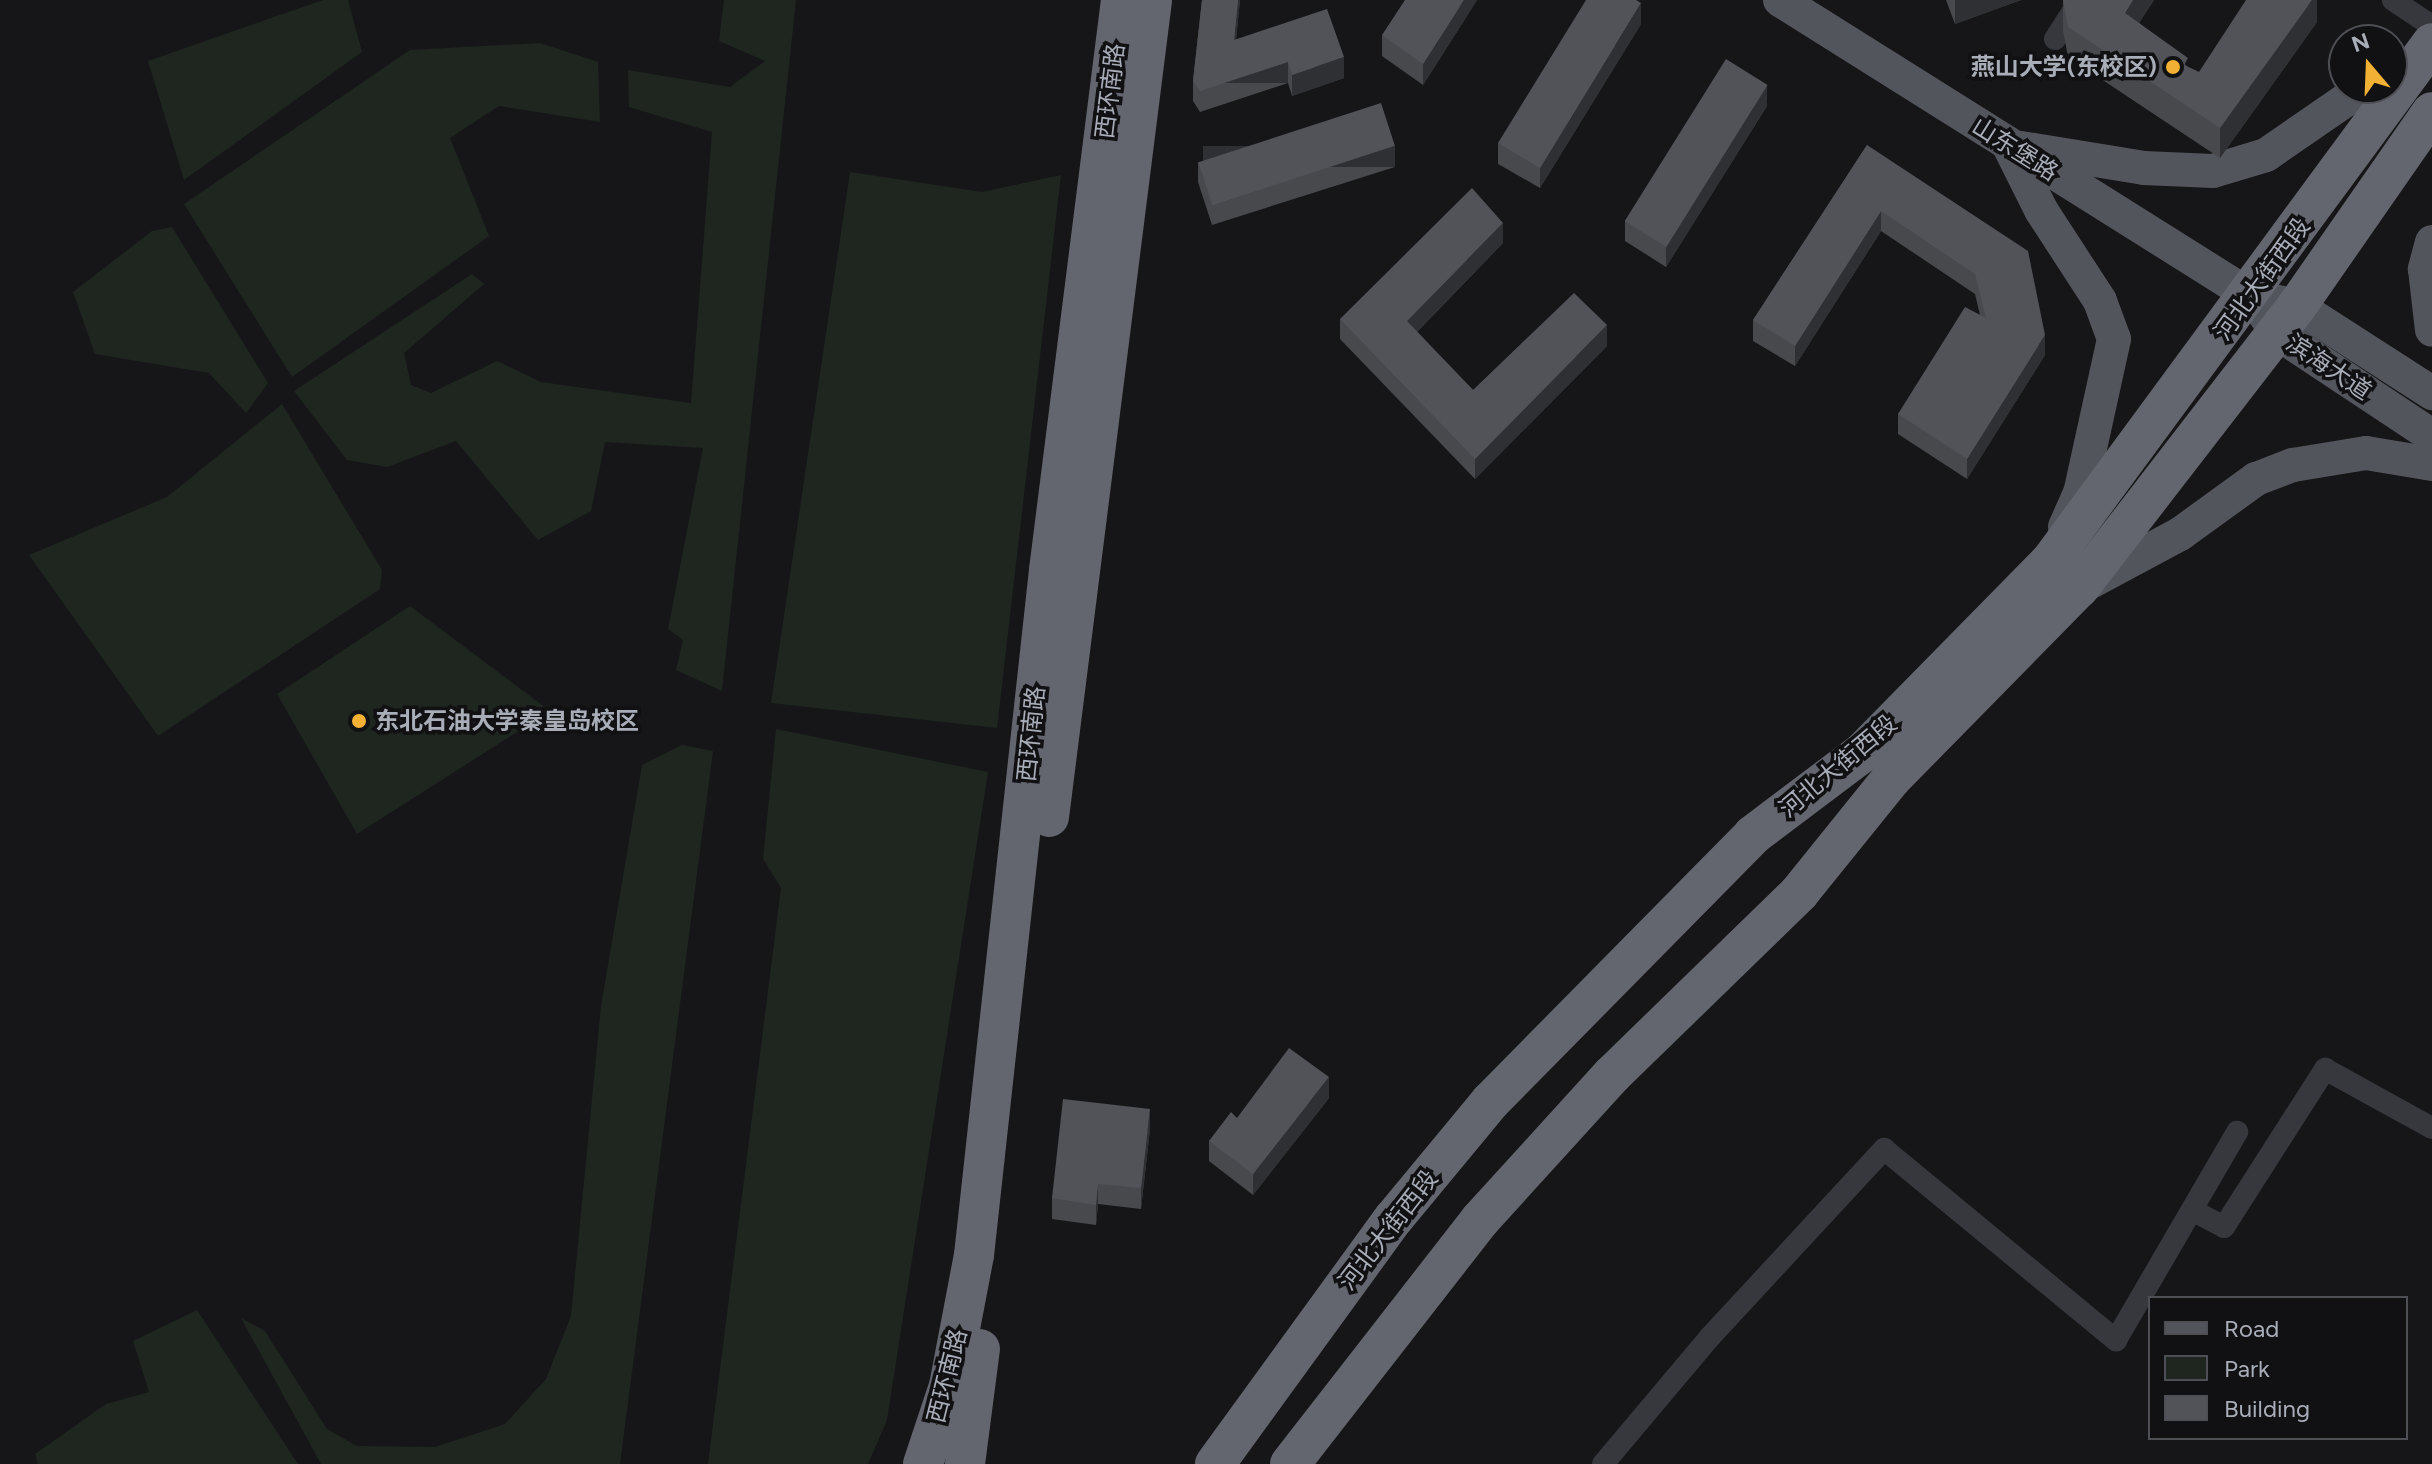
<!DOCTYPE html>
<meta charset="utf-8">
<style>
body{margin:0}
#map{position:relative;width:2432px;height:1464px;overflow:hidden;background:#161618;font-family:Figtree,"Noto Sans SC",sans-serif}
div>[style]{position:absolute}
.green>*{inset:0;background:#1e261f}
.street>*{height:22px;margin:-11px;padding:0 11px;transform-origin:11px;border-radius:11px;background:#37383d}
.primary>*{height:34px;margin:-17px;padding:0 17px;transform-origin:17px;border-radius:17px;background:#53555c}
.highway>*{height:40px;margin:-20px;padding:0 20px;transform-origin:20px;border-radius:20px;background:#63666e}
.wall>*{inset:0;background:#47494d}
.shaded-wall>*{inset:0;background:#2f3033;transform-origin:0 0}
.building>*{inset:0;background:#525359;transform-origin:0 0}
.dots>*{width:22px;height:22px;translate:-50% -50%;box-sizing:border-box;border:4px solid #111113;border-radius:50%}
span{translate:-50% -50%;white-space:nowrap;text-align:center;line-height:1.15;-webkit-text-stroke:7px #111113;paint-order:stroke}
.poi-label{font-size:24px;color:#a8adb8;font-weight:700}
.right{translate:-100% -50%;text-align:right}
.left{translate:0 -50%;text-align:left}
.street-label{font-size:24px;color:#a8adb8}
.legend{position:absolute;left:2148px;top:1296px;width:260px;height:144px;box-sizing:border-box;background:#111113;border:2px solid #4d4f55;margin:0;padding:10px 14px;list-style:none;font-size:24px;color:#a8adb8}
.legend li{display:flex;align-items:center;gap:16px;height:40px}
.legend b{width:40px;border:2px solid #4d4f55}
.north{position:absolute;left:2328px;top:24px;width:80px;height:80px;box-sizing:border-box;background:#111113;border:2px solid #4d4f55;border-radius:50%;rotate:341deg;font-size:22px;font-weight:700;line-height:32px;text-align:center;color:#a8adb8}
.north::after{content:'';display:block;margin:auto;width:28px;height:36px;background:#f2b134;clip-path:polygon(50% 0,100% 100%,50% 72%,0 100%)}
</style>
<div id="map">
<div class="green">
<i style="clip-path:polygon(323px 0,348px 0,362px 52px,184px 180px,148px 61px)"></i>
<i style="clip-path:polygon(724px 0,796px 0,722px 691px,676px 670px,683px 640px,668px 629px,703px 448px,605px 442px,591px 511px,538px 540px,456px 441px,387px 467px,347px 460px,294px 391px,472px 274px,484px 284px,404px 353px,411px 385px,431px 393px,497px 361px,541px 382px,691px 403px,712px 132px,629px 107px,628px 70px,730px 87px,765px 61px,719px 41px)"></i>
<i style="clip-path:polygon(540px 43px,598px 62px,600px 122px,499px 106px,450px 138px,489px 236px,292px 377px,184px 204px,410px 50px)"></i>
<i style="clip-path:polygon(850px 172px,982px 192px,1061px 175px,997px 728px,771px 703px)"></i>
<i style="clip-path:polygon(172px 227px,268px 383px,246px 413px,209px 373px,95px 354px,73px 292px,152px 231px)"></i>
<i style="clip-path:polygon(282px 404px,382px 570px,380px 589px,158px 736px,29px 555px,167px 497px)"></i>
<i style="clip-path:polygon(410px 606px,550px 711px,357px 834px,277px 694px)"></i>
<i style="clip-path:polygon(776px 729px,988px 772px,887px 1420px,868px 1464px,708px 1464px,781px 888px,763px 859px)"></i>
<i style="clip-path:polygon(682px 745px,713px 751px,620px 1464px,321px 1464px,241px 1318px,265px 1331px,327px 1429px,357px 1446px,435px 1447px,505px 1424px,546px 1379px,571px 1316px,601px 1006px,642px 765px)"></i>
<i style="clip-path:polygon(197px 1310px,298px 1464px,38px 1464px,35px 1454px,106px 1404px,149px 1392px,133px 1341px)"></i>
</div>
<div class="street">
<i style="left:2393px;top:0;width:47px;rotate:33.7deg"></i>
<i style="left:2055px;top:39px;width:46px;rotate:-57.3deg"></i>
<i style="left:2192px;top:1210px;width:36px;rotate:28deg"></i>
<i style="left:2224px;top:1227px;width:188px;rotate:-57.4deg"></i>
<i style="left:2325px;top:1069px;width:122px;rotate:28.9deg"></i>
<i style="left:1603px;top:1464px;width:165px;rotate:-49.9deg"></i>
<i style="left:1709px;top:1338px;width:258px;rotate:-47.2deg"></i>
<i style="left:1884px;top:1149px;width:301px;rotate:39.5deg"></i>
<i style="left:2116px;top:1340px;width:241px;rotate:-59.8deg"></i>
</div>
<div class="primary">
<i style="left:1780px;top:0;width:556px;rotate:32.15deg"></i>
<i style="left:2251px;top:296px;width:47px;rotate:12.3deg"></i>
<i style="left:2297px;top:306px;width:161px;rotate:32.8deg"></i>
<i style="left:2009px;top:146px;width:72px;rotate:63.4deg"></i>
<i style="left:2041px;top:210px;width:108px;rotate:57deg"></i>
<i style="left:2100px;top:301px;width:40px;rotate:69.8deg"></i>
<i style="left:2114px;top:339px;width:158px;rotate:102.4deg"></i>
<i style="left:2080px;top:493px;width:37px;rotate:114deg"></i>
<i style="left:2021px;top:148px;width:125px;rotate:9.2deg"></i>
<i style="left:2144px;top:168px;width:69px;rotate:2.5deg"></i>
<i style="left:2213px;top:171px;width:55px;rotate:-16.8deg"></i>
<i style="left:2266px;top:155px;width:118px;rotate:-34.6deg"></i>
<i style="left:2432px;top:242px;width:28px;rotate:105deg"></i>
<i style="left:2425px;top:269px;width:61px;rotate:83.5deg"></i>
<i style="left:2263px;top:312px;width:25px;rotate:56deg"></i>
<i style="left:2277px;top:333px;width:186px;rotate:33.6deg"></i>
<i style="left:2083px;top:586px;width:110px;rotate:-28.2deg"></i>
<i style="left:2180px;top:534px;width:94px;rotate:-35.9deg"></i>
<i style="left:2256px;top:479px;width:40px;rotate:-21deg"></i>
<i style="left:2293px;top:465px;width:74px;rotate:-9.3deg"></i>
<i style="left:2366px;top:453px;width:67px;rotate:9.5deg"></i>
</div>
<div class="highway">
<i style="left:1049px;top:817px;width:823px;rotate:-82.81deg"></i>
<i style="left:923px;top:1464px;width:82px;rotate:-71.6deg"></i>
<i style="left:949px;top:1386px;width:133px;rotate:-79.2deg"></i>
<i style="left:974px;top:1255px;width:689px;rotate:-83.75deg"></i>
<i style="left:1049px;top:570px;width:575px;rotate:-82.8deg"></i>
<i style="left:965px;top:1464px;width:116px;rotate:-82.6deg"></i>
<i style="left:1215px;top:1464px;width:304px;rotate:-54deg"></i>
<i style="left:1394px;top:1218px;width:151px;rotate:-50.4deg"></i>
<i style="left:1490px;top:1102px;width:375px;rotate:-45.4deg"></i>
<i style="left:1753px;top:835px;width:138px;rotate:-37deg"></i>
<i style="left:1863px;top:752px;width:267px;rotate:-45.5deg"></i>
<i style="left:2050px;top:562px;width:644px;rotate:-53.65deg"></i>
<i style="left:1290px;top:1464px;width:309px;rotate:-52.1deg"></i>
<i style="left:1480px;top:1220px;width:197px;rotate:-47.7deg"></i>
<i style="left:1613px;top:1074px;width:260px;rotate:-44.2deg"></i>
<i style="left:1799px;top:893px;width:146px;rotate:-51.1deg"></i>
<i style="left:1891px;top:779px;width:268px;rotate:-45.5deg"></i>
<i style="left:2079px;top:588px;width:356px;rotate:-52.3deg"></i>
<i style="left:2297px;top:306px;width:236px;rotate:-55.2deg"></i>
</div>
<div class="wall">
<i style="clip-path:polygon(1202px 0,1240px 0,1236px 39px,1344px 78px,1292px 96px,1288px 83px,1200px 112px,1193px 101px,1193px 81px)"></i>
<i style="clip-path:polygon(1477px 0,1423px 85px,1382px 56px,1382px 35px)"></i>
<i style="clip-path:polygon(1946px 0,2021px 0,1955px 24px)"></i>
<i style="clip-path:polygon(2063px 0,2154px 0,2139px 23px,2188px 67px,2199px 72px,2317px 0,2317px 22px,2220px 158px,2068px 57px,2063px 30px)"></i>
<i style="clip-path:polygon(1641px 24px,1540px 188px,1498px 164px,1498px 143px)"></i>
<i style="clip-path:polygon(1767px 106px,1666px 267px,1625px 241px,1625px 221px)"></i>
<i style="clip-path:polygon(1867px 145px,2045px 355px,1967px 479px,1898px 434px,1898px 414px,1980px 315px,1975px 294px,1881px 231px,1795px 366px,1753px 341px,1753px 320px)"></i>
<i style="clip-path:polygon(1198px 162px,1395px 167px,1212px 225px,1198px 182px)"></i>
<i style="clip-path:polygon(1503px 243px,1417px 332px,1473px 390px,1607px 346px,1475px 479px,1340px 339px,1340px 319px)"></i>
<i style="clip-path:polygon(1329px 1098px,1253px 1195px,1209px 1161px,1209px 1141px,1237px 1118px)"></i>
<i style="clip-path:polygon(1150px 1129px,1141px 1209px,1098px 1204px,1096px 1225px,1052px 1219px,1052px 1198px)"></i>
</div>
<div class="shaded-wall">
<i style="clip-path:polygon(1238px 0,1240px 0,1234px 60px,1234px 40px)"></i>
<i style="clip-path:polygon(1464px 0,1477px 0,1423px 85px,1423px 64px)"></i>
<i style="clip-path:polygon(1955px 0,2021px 0,1955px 24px)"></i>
<i style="clip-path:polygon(2133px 0,2154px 0,2125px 43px,2125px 13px)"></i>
<i style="clip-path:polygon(2312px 0,2317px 0,2317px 22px,2220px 158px,2220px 128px)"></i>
<i style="clip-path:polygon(1641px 3px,1641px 24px,1540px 188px,1540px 168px)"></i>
<i style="clip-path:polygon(1344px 57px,1344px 78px,1292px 96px,1292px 75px)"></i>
<i style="left:1288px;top:62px;width:21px;height:93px;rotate:90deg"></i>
<i style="clip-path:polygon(1767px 85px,1767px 106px,1666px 267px,1666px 246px)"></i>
<i style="left:1395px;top:146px;width:21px;height:192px;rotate:90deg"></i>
<i style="clip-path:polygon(1881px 211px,1881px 231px,1795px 366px,1795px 346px)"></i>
<i style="clip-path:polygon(1503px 223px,1503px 243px,1407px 342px,1407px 321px)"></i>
<i style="clip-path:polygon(1607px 325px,1607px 346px,1475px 479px,1475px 459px)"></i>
<i style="clip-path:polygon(2045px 335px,2045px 355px,1967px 479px,1967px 459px)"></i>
<i style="clip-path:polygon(1329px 1077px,1329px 1098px,1253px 1195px,1253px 1174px)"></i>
<i style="clip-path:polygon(1150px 1109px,1150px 1129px,1141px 1209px,1141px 1188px)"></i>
<i style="clip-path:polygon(1098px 1184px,1098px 1204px,1096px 1225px,1096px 1205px)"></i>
</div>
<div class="building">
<i style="clip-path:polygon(1202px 0,1238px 0,1234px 40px,1327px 9px,1344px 57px,1292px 75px,1288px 62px,1200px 91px,1193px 81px)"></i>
<i style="clip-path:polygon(1405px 0,1464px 0,1423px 64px,1382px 35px)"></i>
<i style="clip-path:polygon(1586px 0,1636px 0,1641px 3px,1540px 168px,1498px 143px)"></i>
<i style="clip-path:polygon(2063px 0,2133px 0,2125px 13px,2188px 58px,2184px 65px,2199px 72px,2246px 0,2312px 0,2220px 128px,2068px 27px)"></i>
<i style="left:1726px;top:59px;width:49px;height:191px;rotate:32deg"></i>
<i style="left:1381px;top:103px;width:45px;height:192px;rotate:72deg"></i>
<i style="clip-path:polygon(1867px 145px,2028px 251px,2045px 335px,1967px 459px,1898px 414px,1965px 307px,1986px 318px,1975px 274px,1881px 211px,1795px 346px,1753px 320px)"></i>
<i style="clip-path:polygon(1472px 188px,1503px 223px,1407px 321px,1473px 390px,1574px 293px,1607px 325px,1475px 459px,1340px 319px)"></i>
<i style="clip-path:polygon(1289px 1048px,1329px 1077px,1253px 1174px,1209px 1141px,1231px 1112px,1237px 1118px)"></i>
<i style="clip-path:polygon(1063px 1099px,1150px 1109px,1141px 1188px,1098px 1184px,1096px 1205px,1052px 1198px)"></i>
</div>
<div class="dots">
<i style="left:2173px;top:67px;background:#f2b134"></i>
<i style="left:359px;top:721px;background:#f2b134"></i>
</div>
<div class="poi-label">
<span class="right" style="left:2157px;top:67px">燕山大学(东校区)</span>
<span class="left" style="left:375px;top:721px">东北石油大学秦皇岛校区</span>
</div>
<div class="street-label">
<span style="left:1110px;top:91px;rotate:-83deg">西环南路</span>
<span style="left:2015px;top:149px;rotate:32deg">山东堡路</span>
<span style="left:2262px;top:279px;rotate:-54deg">河北大街西段</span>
<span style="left:2329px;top:367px;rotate:34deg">滨海大道</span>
<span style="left:1031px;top:734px;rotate:-84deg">西环南路</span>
<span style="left:1838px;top:766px;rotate:-40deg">河北大街西段</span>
<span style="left:1388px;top:1230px;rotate:-52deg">河北大街西段</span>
<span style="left:947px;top:1376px;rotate:-76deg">西环南路</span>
</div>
<ul class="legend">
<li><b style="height:10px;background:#53555c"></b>Road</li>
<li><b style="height:22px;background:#1e261f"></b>Park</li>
<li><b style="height:22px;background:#525359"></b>Building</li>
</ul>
<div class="north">N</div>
</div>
